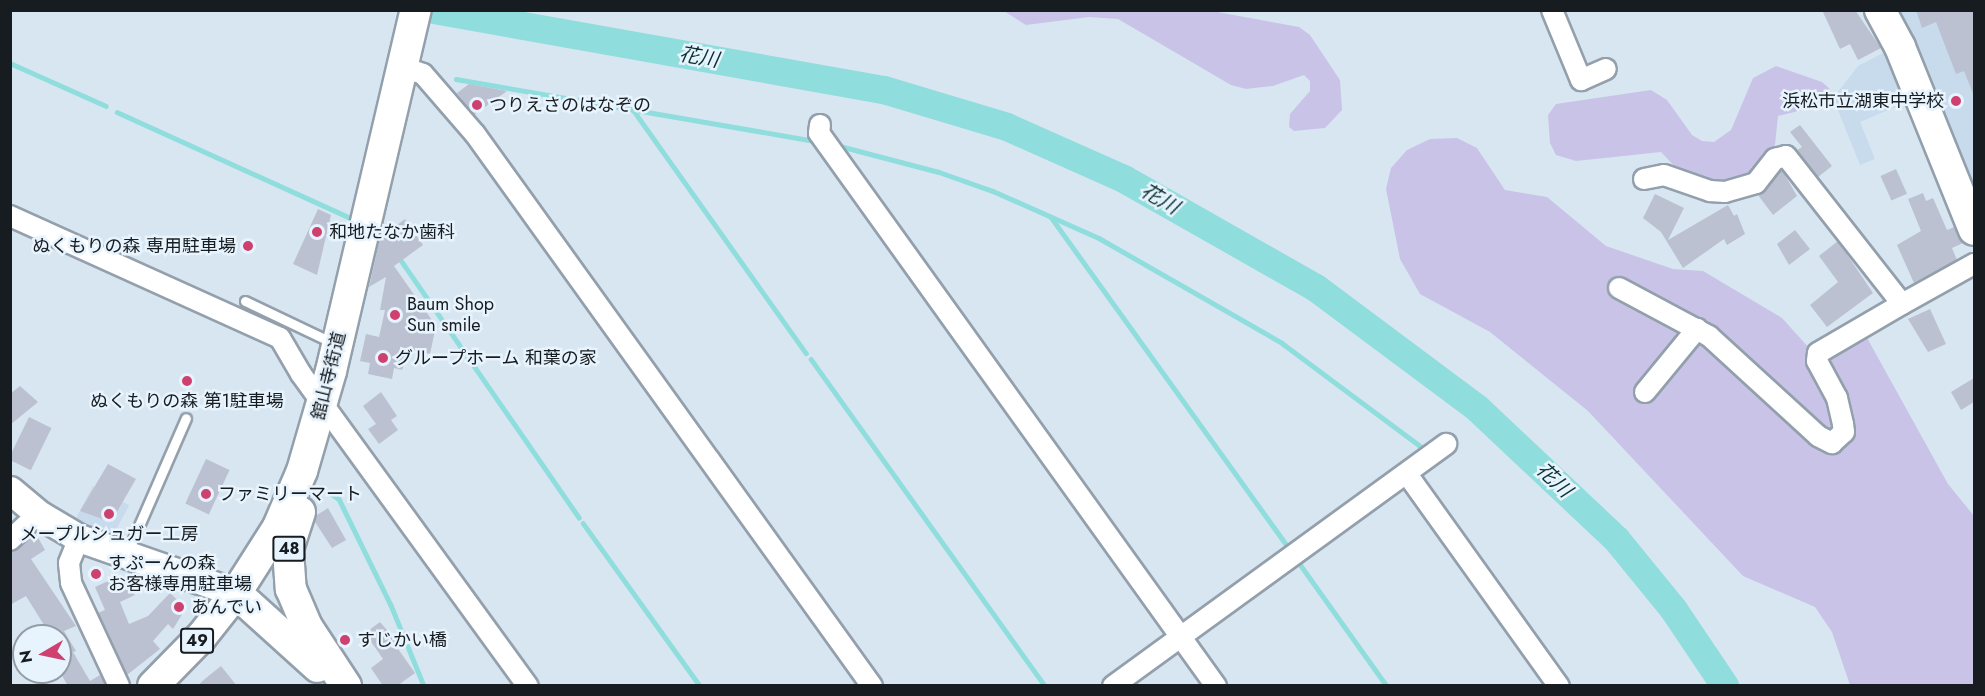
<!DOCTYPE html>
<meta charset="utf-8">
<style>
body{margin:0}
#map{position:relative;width:1985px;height:696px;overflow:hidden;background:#d8e6f2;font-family:Jost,"Noto Sans JP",sans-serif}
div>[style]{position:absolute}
.built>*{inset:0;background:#c7dbed;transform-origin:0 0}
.green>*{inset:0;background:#c9c4e7}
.stream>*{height:4.5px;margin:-2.25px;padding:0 2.25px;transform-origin:2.25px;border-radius:2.25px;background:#8fdddc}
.river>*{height:28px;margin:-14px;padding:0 14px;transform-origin:14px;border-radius:14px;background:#8fdddc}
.building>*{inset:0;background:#bbc1d0;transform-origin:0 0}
.roads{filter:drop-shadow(2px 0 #93a0ac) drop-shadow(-2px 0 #93a0ac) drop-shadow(0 2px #93a0ac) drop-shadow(0 -2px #93a0ac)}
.lane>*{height:9px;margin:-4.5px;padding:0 4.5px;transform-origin:4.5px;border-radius:4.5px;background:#fff}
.street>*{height:20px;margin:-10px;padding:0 10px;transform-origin:10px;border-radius:10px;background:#fff}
.secondary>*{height:27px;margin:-13.5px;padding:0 13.5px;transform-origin:13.5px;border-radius:13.5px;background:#fff}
.primary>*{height:30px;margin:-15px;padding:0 15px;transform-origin:15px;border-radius:15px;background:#fff}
.dots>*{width:16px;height:16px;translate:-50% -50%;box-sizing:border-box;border:3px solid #e7f3fd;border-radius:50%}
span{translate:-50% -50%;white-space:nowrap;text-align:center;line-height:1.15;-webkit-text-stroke:5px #e7f3fd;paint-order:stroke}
.shield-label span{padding:2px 4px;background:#e7f3fd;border:2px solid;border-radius:4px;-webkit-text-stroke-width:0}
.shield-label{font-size:16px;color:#171c20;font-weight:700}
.poi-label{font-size:18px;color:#171c20}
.right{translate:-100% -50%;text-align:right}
.left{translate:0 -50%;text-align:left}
.street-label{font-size:18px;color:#171c20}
.water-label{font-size:20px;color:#093131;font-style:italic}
.frame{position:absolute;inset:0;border:12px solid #171c20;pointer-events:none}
.north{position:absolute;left:12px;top:624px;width:60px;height:60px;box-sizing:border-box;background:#e7f3fd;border:2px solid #949da5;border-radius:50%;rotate:261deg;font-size:16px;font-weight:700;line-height:24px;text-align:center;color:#171c20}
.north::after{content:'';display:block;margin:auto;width:21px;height:27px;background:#ce416e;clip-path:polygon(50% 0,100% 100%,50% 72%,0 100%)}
</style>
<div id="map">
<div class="built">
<i style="clip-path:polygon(1901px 11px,1974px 11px,1974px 192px)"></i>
<i style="clip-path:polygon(1887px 51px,1907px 102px,1860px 122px,1875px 159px,1860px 165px,1833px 98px,1858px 66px)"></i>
<i style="left:93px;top:486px;width:41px;height:39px;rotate:28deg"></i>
</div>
<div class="green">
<i style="clip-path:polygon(1004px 11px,1212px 11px,1299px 27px,1310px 35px,1340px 80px,1342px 110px,1325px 128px,1294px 131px,1289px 127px,1290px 114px,1310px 91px,1310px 81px,1304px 75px,1273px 86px,1246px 89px,1231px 85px,1118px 19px,1089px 17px,1026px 25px)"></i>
<i style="clip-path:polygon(1776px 66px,1822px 82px,1830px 89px,1831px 99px,1823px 105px,1778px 116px,1775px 145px,1756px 175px,1724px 186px,1680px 172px,1661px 152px,1576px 161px,1556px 155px,1550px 143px,1548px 115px,1556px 104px,1651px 90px,1667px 100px,1692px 135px,1702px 141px,1714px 142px,1731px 130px,1753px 78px)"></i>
<i style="clip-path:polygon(1457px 138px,1477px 148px,1505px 190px,1547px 197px,1606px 246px,1673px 269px,1703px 271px,1782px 318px,1810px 349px,1866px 336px,1948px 484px,1974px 516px,1974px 685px,1850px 685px,1832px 632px,1815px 607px,1743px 576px,1588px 411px,1490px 332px,1420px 294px,1400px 259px,1386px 189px,1391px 168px,1407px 150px,1430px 139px)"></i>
</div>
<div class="stream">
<i style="left:10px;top:63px;width:105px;rotate:24.1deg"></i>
<i style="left:456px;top:79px;width:365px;rotate:9.8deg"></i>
<i style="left:634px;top:111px;width:297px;rotate:54.6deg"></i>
<i style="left:117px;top:112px;width:257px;rotate:24.4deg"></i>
<i style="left:836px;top:145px;width:106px;rotate:14.7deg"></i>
<i style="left:939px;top:172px;width:57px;rotate:19.4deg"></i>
<i style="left:993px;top:191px;width:116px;rotate:23.9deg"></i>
<i style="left:1099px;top:238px;width:211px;rotate:29.8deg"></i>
<i style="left:1282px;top:343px;width:177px;rotate:36.7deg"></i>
<i style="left:1051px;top:217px;width:410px;rotate:54.3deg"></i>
<i style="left:398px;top:256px;width:318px;rotate:55.3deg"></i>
<i style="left:811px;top:359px;width:402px;rotate:54.4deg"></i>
<i style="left:321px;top:487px;width:22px;rotate:34deg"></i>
<i style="left:339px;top:499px;width:118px;rotate:63.9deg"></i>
<i style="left:391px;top:605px;width:87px;rotate:67.8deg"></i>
<i style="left:583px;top:523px;width:201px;rotate:54.3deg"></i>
<i style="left:1297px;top:560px;width:155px;rotate:54.5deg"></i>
</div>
<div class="river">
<i style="left:434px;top:10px;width:457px;rotate:10.1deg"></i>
<i style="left:884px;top:90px;width:128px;rotate:16.7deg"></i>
<i style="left:1007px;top:127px;width:128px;rotate:24deg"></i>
<i style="left:1124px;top:179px;width:221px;rotate:29.6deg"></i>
<i style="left:1316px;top:288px;width:201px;rotate:36.7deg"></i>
<i style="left:1477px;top:408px;width:192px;rotate:43.3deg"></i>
<i style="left:1617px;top:540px;width:90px;rotate:50.8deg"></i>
<i style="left:1674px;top:610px;width:92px;rotate:56.1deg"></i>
</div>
<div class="building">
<i style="clip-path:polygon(1822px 10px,1855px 10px,1881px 48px,1858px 60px,1850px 44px,1840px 49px)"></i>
<i style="clip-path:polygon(1916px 10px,1974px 10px,1974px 96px,1964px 71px,1956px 74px,1936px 22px,1922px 28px)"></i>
<i style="clip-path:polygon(469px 84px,507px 91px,474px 115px,457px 93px)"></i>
<i style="clip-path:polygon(1800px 125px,1832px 166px,1818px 177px,1797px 150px,1802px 147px,1790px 132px)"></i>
<i style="left:1896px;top:169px;width:27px;height:17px;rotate:66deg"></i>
<i style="clip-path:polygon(1782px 170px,1797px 196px,1773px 215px,1758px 195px)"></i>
<i style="clip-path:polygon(1923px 193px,1926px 201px,1933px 198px,1947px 230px,1954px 227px,1963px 243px,1952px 248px,1957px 260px,1914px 283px,1897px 245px,1921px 231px,1908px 199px)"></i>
<i style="clip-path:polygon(1655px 194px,1684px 208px,1668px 240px,1728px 205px,1734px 216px,1737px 214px,1745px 234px,1727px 245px,1724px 239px,1683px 268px,1661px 232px,1643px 218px)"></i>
<i style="clip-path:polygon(318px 209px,331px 215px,317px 275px,293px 264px)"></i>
<i style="clip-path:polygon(405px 219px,423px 245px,394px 266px,436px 326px,430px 354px,410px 350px,402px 370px,394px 368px,392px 379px,368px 374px,370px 363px,360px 361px,366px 334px,379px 337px,385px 310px,380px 310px,386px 277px,369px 287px,380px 238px)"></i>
<i style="clip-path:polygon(1795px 230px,1810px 249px,1789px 265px,1777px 244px)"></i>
<i style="clip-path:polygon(1838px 241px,1873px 293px,1827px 327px,1810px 305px,1838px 282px,1819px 256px)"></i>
<i style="clip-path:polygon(1930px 309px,1946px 344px,1928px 352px,1908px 319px)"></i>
<i style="clip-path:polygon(1974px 378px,1974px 402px,1961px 410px,1951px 392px)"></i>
<i style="clip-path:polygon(20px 386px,38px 402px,10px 425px,10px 394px)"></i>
<i style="clip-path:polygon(381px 392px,397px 416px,391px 420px,398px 430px,379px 444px,368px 429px,376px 424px,363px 406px)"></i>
<i style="left:29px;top:417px;width:25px;height:47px;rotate:26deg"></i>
<i style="left:206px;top:459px;width:26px;height:49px;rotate:25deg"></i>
<i style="clip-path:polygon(108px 464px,136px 479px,111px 522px,80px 511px)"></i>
<i style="clip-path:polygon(328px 508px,346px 540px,332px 548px,315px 522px,317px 515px)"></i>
<i style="clip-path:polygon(36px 534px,45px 550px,31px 559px,76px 626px,64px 631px,76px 651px,73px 652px,90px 681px,100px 675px,106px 686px,68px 686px,60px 672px,60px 636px,20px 636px,44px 625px,26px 596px,10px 605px,10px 552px)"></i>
<i style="clip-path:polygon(117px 577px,135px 595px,120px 602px,129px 624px,148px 616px,170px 593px,186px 608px,173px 629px,168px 624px,153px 641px,160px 649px,127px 675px,98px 613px,105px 610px,95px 587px)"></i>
<i style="clip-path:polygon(380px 622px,399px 644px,396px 646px,415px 673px,397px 686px,383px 686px,371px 668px,383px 659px,365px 633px)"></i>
<i style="clip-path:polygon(221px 666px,237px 686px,197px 686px,206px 678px)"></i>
</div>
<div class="roads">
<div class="lane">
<i style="left:245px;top:301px;width:100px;rotate:25.5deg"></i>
<i style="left:127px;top:553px;width:147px;rotate:-66.4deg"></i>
</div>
<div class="street">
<i style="left:1552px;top:10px;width:76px;rotate:67.5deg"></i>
<i style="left:1581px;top:80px;width:27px;rotate:-24deg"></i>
<i style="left:403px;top:67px;width:21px;rotate:19deg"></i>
<i style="left:423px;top:74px;width:79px;rotate:49.1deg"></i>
<i style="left:475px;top:134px;width:680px;rotate:54.28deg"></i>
<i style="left:820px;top:125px;width:8px;rotate:97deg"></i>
<i style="left:819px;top:133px;width:681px;rotate:54.33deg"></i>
<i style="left:1644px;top:179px;width:20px;rotate:-11deg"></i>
<i style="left:1664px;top:175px;width:49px;rotate:19.2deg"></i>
<i style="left:1710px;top:191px;width:15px;rotate:4deg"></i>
<i style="left:1725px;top:192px;width:32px;rotate:-16deg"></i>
<i style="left:1756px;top:183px;width:31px;rotate:-52deg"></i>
<i style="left:1775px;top:159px;width:11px;rotate:-15deg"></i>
<i style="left:1786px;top:156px;width:188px;rotate:51.9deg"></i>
<i style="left:1902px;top:304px;width:82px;rotate:-29.1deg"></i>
<i style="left:10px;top:216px;width:296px;rotate:24.3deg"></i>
<i style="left:280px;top:338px;width:42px;rotate:59.7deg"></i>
<i style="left:301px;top:374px;width:386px;rotate:54deg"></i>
<i style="left:1619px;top:288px;width:102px;rotate:28.1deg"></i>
<i style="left:1709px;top:336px;width:148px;rotate:42.5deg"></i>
<i style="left:1818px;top:436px;width:16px;rotate:27deg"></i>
<i style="left:1832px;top:443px;width:16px;rotate:-43deg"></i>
<i style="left:1844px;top:432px;width:8px;rotate:-97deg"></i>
<i style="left:1843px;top:424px;width:27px;rotate:-103deg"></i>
<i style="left:1837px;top:398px;width:42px;rotate:-118.4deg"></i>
<i style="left:1817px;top:361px;width:8px;rotate:-83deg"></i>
<i style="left:1818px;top:353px;width:97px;rotate:-30.3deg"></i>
<i style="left:1645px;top:392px;width:82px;rotate:-50.5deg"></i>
<i style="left:1407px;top:474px;width:261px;rotate:54.4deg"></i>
<i style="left:79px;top:538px;width:27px;rotate:112deg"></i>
<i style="left:69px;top:563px;width:20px;rotate:84deg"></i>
<i style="left:71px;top:583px;width:114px;rotate:65deg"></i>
<i style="left:10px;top:540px;width:38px;rotate:-43deg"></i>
<i style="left:1113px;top:686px;width:412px;rotate:-36deg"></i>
</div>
<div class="secondary">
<i style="left:10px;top:490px;width:39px;rotate:40deg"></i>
<i style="left:40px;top:515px;width:45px;rotate:30.5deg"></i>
<i style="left:79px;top:538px;width:166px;rotate:19.3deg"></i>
</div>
<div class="primary">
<i style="left:1880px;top:10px;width:42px;rotate:61.6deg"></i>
<i style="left:1900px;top:47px;width:197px;rotate:68deg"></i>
<i style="left:300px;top:512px;width:40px;rotate:108deg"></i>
<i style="left:288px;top:550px;width:39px;rotate:86deg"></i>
<i style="left:291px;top:589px;width:39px;rotate:67deg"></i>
<i style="left:306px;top:625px;width:73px;rotate:56.7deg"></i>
<i style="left:236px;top:593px;width:110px;rotate:42.1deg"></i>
<i style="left:153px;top:686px;width:70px;rotate:-45.6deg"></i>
<i style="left:202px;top:636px;width:55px;rotate:-51.7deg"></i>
<i style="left:236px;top:593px;width:78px;rotate:-57.5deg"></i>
<i style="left:278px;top:527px;width:61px;rotate:-66.8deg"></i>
<i style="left:302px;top:471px;width:104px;rotate:-73.8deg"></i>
<i style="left:331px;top:371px;width:371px;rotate:-76.8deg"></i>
</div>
</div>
<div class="dots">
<i style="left:1956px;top:101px;background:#ce416e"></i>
<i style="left:477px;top:105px;background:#ce416e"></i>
<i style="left:317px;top:232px;background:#ce416e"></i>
<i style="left:248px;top:246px;background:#ce416e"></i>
<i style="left:395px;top:315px;background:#ce416e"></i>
<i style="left:383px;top:358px;background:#ce416e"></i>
<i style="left:187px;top:381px;background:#ce416e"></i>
<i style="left:206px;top:494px;background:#ce416e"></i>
<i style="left:109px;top:514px;background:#ce416e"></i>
<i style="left:96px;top:574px;background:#ce416e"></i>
<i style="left:179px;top:607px;background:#ce416e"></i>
<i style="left:345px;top:640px;background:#ce416e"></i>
</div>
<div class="shield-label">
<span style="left:289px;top:549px">48</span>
<span style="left:197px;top:641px">49</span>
</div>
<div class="poi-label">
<span class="right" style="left:1944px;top:101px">浜松市立湖東中学校</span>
<span class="left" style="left:489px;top:105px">つりえさのはなぞの</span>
<span class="left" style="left:329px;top:232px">和地たなか歯科</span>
<span class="right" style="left:236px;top:246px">ぬくもりの森 専用駐車場</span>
<span class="left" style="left:407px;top:315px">Baum Shop<br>Sun smile</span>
<span class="left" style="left:395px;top:358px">グループホーム 和葉の家</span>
<span style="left:187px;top:401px">ぬくもりの森 第1駐車場</span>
<span class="left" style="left:218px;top:494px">ファミリーマート</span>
<span style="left:109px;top:534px">メープルシュガー工房</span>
<span class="left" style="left:108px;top:574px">すぷーんの森<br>お客様専用駐車場</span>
<span class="left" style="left:191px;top:607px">あんでい</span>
<span class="left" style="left:357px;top:640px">すじかい橋</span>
</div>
<div class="street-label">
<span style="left:329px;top:376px;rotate:-76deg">舘山寺街道</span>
</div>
<div class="water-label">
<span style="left:699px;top:57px;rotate:10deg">花川</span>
<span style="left:1160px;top:199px;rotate:30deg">花川</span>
<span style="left:1554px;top:480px;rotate:43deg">花川</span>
</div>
<div class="frame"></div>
<div class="north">N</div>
</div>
